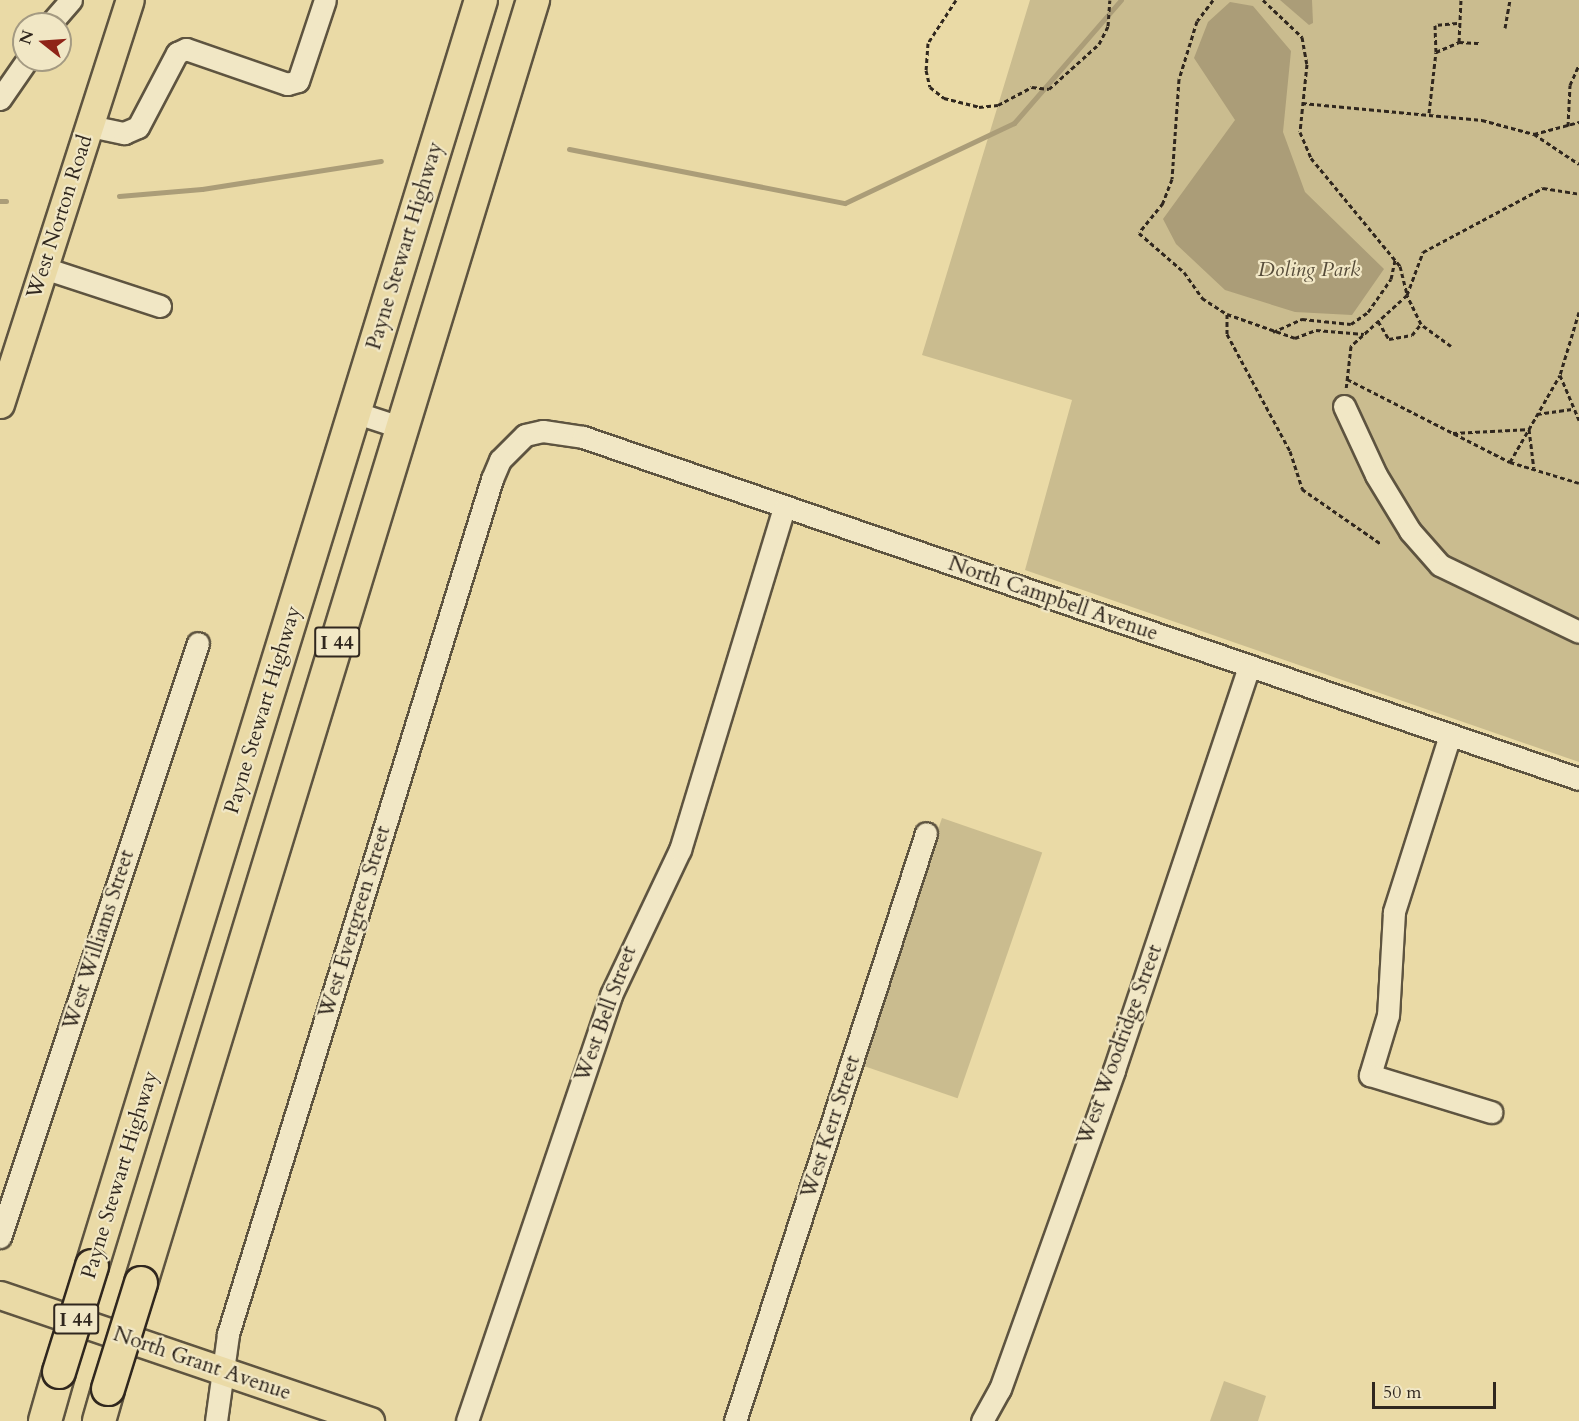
<!DOCTYPE html>
<style>
body{margin:0}
#map{position:relative;width:1579px;height:1421px;overflow:hidden;background:#eadaa6;font-family:Cardo,serif}
div>[style]{position:absolute}
.green>*{inset:0;background:#cabc8f;transform-origin:0 0}
.water>*{inset:0;background:#ab9d78}
.stream>*{height:5px;margin:-2.5px;padding:0 2.5px;transform-origin:2.5px;border-radius:2.5px;background:#ab9d78}
.path>*{height:3px;margin-top:-1.5px;transform-origin:0;background:repeating-linear-gradient(90deg,#30271e 0 4.5px,transparent 0 7.5px)}
.roads{filter:drop-shadow(2px 0 #5e5440) drop-shadow(-2px 0 #5e5440) drop-shadow(0 2px #5e5440) drop-shadow(0 -2px #5e5440)}
.minor>*{height:21px;margin:-10.5px;padding:0 10.5px;transform-origin:10.5px;border-radius:10.5px;background:#f1e7c5}
.major>*{height:27px;margin:-13.5px;padding:0 13.5px;transform-origin:13.5px;border-radius:13.5px;background:#eadaa6}
.highway>*{height:32px;margin:-16px;padding:0 16px;transform-origin:16px;border-radius:16px;background:#eadaa6}
.bridges{filter:drop-shadow(2px 0 #30271e) drop-shadow(-2px 0 #30271e) drop-shadow(0 2px #30271e) drop-shadow(0 -2px #30271e)}
.highway-bridge>*{height:32px;margin:-16px;padding:0 16px;transform-origin:16px;border-radius:16px;background:#eadaa6}
span{translate:-50% -50%;white-space:nowrap;text-align:center;line-height:1.15;-webkit-text-stroke:4.5px #f1e7c5;paint-order:stroke}
.shield-label span{padding:2px 4px;background:#f1e7c5;border:2px solid;border-radius:4px;-webkit-text-stroke-width:0}
.shield-label{font-size:20px;color:#30271e;font-weight:700}
.street-label{font-size:21px;color:#30271e}
.park-label{font-size:21px;color:#564c3a;font-style:italic}
.north{position:absolute;left:12px;top:12px;width:60px;height:60px;box-sizing:border-box;background:#f1e7c5;border:2px solid #a49a82;border-radius:50%;rotate:287deg;font-size:16px;font-weight:700;line-height:24px;text-align:center;color:#30271e}
.north::after{content:'';display:block;margin:auto;width:21px;height:27px;background:#8f2418;clip-path:polygon(50% 0,100% 100%,50% 72%,0 100%)}
.scale{position:absolute;left:1372px;top:1382px;width:124px;height:27px;box-sizing:border-box;border:3px solid #30271e;border-top:0;padding-left:8px;font-size:18px;line-height:21px;white-space:nowrap;color:#30271e;-webkit-text-stroke:4px #f1e7c5;paint-order:stroke}
</style>
<div id="map">
<div class="green">
<i style="clip-path:polygon(1030px 0,1579px 0,1579px 762px,1025px 570px,1072px 400px,922px 355px)"></i>
<i style="left:942px;top:818px;width:106px;height:260px;rotate:19deg"></i>
<i style="clip-path:polygon(1224px 1381px,1266px 1396px,1258px 1421px,1210px 1421px)"></i>
</div>
<div class="water">
<i style="clip-path:polygon(1280px 0,1312px 0,1313px 23px,1309px 25px)"></i>
<i style="clip-path:polygon(1230px 2px,1253px 6px,1291px 51px,1283px 132px,1305px 192px,1384px 269px,1352px 315px,1295px 312px,1225px 290px,1176px 244px,1163px 219px,1235px 120px,1194px 58px,1208px 22px)"></i>
</div>
<div class="stream">
<i style="left:569px;top:149px;width:281px;rotate:11.1deg"></i>
<i style="left:845px;top:203px;width:187px;rotate:-25.3deg"></i>
<i style="left:1014px;top:123px;width:163px;rotate:-49deg"></i>
<i style="left:119px;top:196px;width:83px;rotate:-4.8deg"></i>
<i style="left:202px;top:189px;width:181px;rotate:-8.9deg"></i>
<i style="left:0;top:201px;width:6px"></i>
</div>
<div class="path">
<i style="left:956px;top:0;width:51px;rotate:123.1deg"></i>
<i style="left:928px;top:43px;width:27px;rotate:94deg"></i>
<i style="left:926px;top:70px;width:17px;rotate:77deg"></i>
<i style="left:930px;top:87px;width:18px;rotate:38deg"></i>
<i style="left:944px;top:98px;width:36px;rotate:14deg"></i>
<i style="left:979px;top:107px;width:19px;rotate:-6deg"></i>
<i style="left:998px;top:105px;width:38px;rotate:-28deg"></i>
<i style="left:1032px;top:87px;width:17px;rotate:7deg"></i>
<i style="left:1049px;top:89px;width:67px;rotate:-42deg"></i>
<i style="left:1099px;top:44px;width:20px;rotate:-63deg"></i>
<i style="left:1108px;top:26px;width:26px;rotate:-86deg"></i>
<i style="left:1213px;top:0;width:26px;rotate:127deg"></i>
<i style="left:1197px;top:21px;width:61px;rotate:107.2deg"></i>
<i style="left:1179px;top:79px;width:100px;rotate:94deg"></i>
<i style="left:1172px;top:179px;width:26px;rotate:111deg"></i>
<i style="left:1163px;top:203px;width:38px;rotate:129deg"></i>
<i style="left:1139px;top:233px;width:60px;rotate:40.9deg"></i>
<i style="left:1184px;top:272px;width:32px;rotate:55deg"></i>
<i style="left:1202px;top:298px;width:30px;rotate:33deg"></i>
<i style="left:1227px;top:314px;width:72px;rotate:19.4deg"></i>
<i style="left:1295px;top:338px;width:22px;rotate:-21deg"></i>
<i style="left:1316px;top:330px;width:48px;rotate:4.8deg"></i>
<i style="left:1263px;top:0;width:54px;rotate:43.5deg"></i>
<i style="left:1302px;top:37px;width:27px;rotate:80deg"></i>
<i style="left:1307px;top:64px;width:68px;rotate:95.9deg"></i>
<i style="left:1300px;top:132px;width:28px;rotate:67deg"></i>
<i style="left:1311px;top:158px;width:140px;rotate:50.5deg"></i>
<i style="left:1400px;top:266px;width:30px;rotate:76deg"></i>
<i style="left:1407px;top:295px;width:76px;rotate:137.7deg"></i>
<i style="left:1351px;top:346px;width:44px;rotate:96.5deg"></i>
<i style="left:1457px;top:23px;width:22px;rotate:175deg"></i>
<i style="left:1435px;top:25px;width:27px;rotate:88deg"></i>
<i style="left:1436px;top:52px;width:25px;rotate:-23deg"></i>
<i style="left:1459px;top:42px;width:42px;rotate:-87.3deg"></i>
<i style="left:1505px;top:28px;width:28px;rotate:-80deg"></i>
<i style="left:1459px;top:42px;width:22px;rotate:3deg"></i>
<i style="left:1302px;top:103px;width:181px;rotate:5.4deg"></i>
<i style="left:1482px;top:120px;width:54px;rotate:15.1deg"></i>
<i style="left:1534px;top:134px;width:54px;rotate:33.7deg"></i>
<i style="left:1429px;top:113px;width:61px;rotate:-83.5deg"></i>
<i style="left:1568px;top:126px;width:41px;rotate:-87.2deg"></i>
<i style="left:1570px;top:85px;width:22px;rotate:-66deg"></i>
<i style="left:1534px;top:134px;width:47px;rotate:-14.9deg"></i>
<i style="left:1579px;top:312px;width:66px;rotate:106.8deg"></i>
<i style="left:1560px;top:375px;width:49px;rotate:67.1deg"></i>
<i style="left:1227px;top:314px;width:20px;rotate:90deg"></i>
<i style="left:1227px;top:334px;width:133px;rotate:61.7deg"></i>
<i style="left:1290px;top:451px;width:40px;rotate:72deg"></i>
<i style="left:1302px;top:489px;width:96px;rotate:34.8deg"></i>
<i style="left:1378px;top:321px;width:21px;rotate:59deg"></i>
<i style="left:1389px;top:339px;width:23px;rotate:-10deg"></i>
<i style="left:1412px;top:335px;width:14px;rotate:-51deg"></i>
<i style="left:1273px;top:332px;width:32px;rotate:-24deg"></i>
<i style="left:1302px;top:319px;width:49px;rotate:5.8deg"></i>
<i style="left:1351px;top:324px;width:21px;rotate:-35deg"></i>
<i style="left:1368px;top:312px;width:40px;rotate:-55.1deg"></i>
<i style="left:1391px;top:279px;width:19px;rotate:-78deg"></i>
<i style="left:1451px;top:346px;width:37px;rotate:-144deg"></i>
<i style="left:1421px;top:324px;width:32px;rotate:-116deg"></i>
<i style="left:1407px;top:295px;width:46px;rotate:-69.6deg"></i>
<i style="left:1423px;top:252px;width:136px;rotate:-28.1deg"></i>
<i style="left:1543px;top:188px;width:36px;rotate:9deg"></i>
<i style="left:1347px;top:379px;width:183px;rotate:27deg"></i>
<i style="left:1510px;top:462px;width:72px;rotate:16.9deg"></i>
<i style="left:1537px;top:414px;width:37px;rotate:-8deg"></i>
<i style="left:1453px;top:433px;width:76px;rotate:-3deg"></i>
<i style="left:1529px;top:429px;width:39px;rotate:83deg"></i>
<i style="left:1510px;top:462px;width:100px;rotate:-60.1deg"></i>
</div>
<div class="roads">
<div class="minor">
<i style="left:50px;top:24px;width:32px;rotate:-49deg"></i>
<i style="left:0;top:99px;width:47px;rotate:-55.3deg"></i>
<i style="left:90px;top:126px;width:35px;rotate:12deg"></i>
<i style="left:124px;top:133px;width:15px;rotate:-23deg"></i>
<i style="left:138px;top:127px;width:84px;rotate:-62.2deg"></i>
<i style="left:177px;top:53px;width:10px;rotate:-24deg"></i>
<i style="left:186px;top:49px;width:107px;rotate:19.1deg"></i>
<i style="left:287px;top:84px;width:11px;rotate:-15deg"></i>
<i style="left:298px;top:81px;width:85px;rotate:-71.6deg"></i>
<i style="left:44px;top:268px;width:122px;rotate:18.1deg"></i>
<i style="left:1344px;top:406px;width:76px;rotate:65.1deg"></i>
<i style="left:1376px;top:475px;width:66px;rotate:58.7deg"></i>
<i style="left:1410px;top:531px;width:45px;rotate:48.6deg"></i>
<i style="left:1440px;top:565px;width:154px;rotate:25.7deg"></i>
<i style="left:354px;top:412px;width:52px;rotate:18.1deg"></i>
<i style="left:1450px;top:735px;width:186px;rotate:107.6deg"></i>
<i style="left:1394px;top:912px;width:103px;rotate:93.3deg"></i>
<i style="left:1388px;top:1015px;width:63px;rotate:106.7deg"></i>
<i style="left:1370px;top:1075px;width:127px;rotate:17deg"></i>
<i style="left:0;top:1237px;width:626px;rotate:-71.57deg"></i>
<i style="left:216px;top:1421px;width:88px;rotate:-82.1deg"></i>
<i style="left:228px;top:1334px;width:895px;rotate:-72.84deg"></i>
<i style="left:492px;top:479px;width:21px;rotate:-67deg"></i>
<i style="left:500px;top:460px;width:35px;rotate:-45deg"></i>
<i style="left:525px;top:435px;width:18px;rotate:-13deg"></i>
<i style="left:543px;top:431px;width:40px;rotate:8.5deg"></i>
<i style="left:583px;top:437px;width:1053px;rotate:18.95deg"></i>
<i style="left:467px;top:1421px;width:450px;rotate:-71.3deg"></i>
<i style="left:611px;top:995px;width:161px;rotate:-64.6deg"></i>
<i style="left:680px;top:850px;width:357px;rotate:-73.1deg"></i>
<i style="left:735px;top:1421px;width:618px;rotate:-72deg"></i>
<i style="left:982px;top:1421px;width:37px;rotate:-61deg"></i>
<i style="left:1000px;top:1389px;width:339px;rotate:-70.3deg"></i>
<i style="left:1114px;top:1070px;width:426px;rotate:-71.5deg"></i>
</div>
<div class="major">
<i style="left:0;top:404px;width:424px;rotate:-72.2deg"></i>
<i style="left:0;top:1295px;width:391px;rotate:18.8deg"></i>
</div>
<div class="highway">
<i style="left:92px;top:1266px;width:1324px;rotate:-72.92deg"></i>
<i style="left:141px;top:1283px;width:1342px;rotate:-73.01deg"></i>
<i style="left:45px;top:1421px;width:51px;rotate:-74.1deg"></i>
<i style="left:99px;top:1421px;width:33px;rotate:-74deg"></i>
</div>
</div>
<div class="bridges">
<div class="highway-bridge">
<i style="left:59px;top:1372px;width:111px;rotate:-72.7deg"></i>
<i style="left:108px;top:1389px;width:111px;rotate:-72.7deg"></i>
</div>
</div>
<div class="shield-label">
<span style="left:337px;top:642px">I 44</span>
<span style="left:76px;top:1319px">I 44</span>
</div>
<div class="street-label">
<span style="left:60px;top:217px;rotate:-72deg">West Norton Road</span>
<span style="left:405px;top:246px;rotate:-73deg">Payne Stewart Highway</span>
<span style="left:1053px;top:599px;rotate:19deg">North Campbell Avenue</span>
<span style="left:263px;top:710px;rotate:-73deg">Payne Stewart Highway</span>
<span style="left:355px;top:922px;rotate:-73deg">West Evergreen Street</span>
<span style="left:99px;top:940px;rotate:-72deg">West Williams Street</span>
<span style="left:606px;top:1014px;rotate:-70deg">West Bell Street</span>
<span style="left:1120px;top:1045px;rotate:-70deg">West Woodridge Street</span>
<span style="left:831px;top:1127px;rotate:-72deg">West Kerr Street</span>
<span style="left:120px;top:1175px;rotate:-73deg">Payne Stewart Highway</span>
<span style="left:202px;top:1364px;rotate:19deg">North Grant Avenue</span>
</div>
<div class="park-label">
<span style="left:1309px;top:270px">Doling Park</span>
</div>
<div class="north">N</div>
<div class="scale">50 m</div>
</div>
